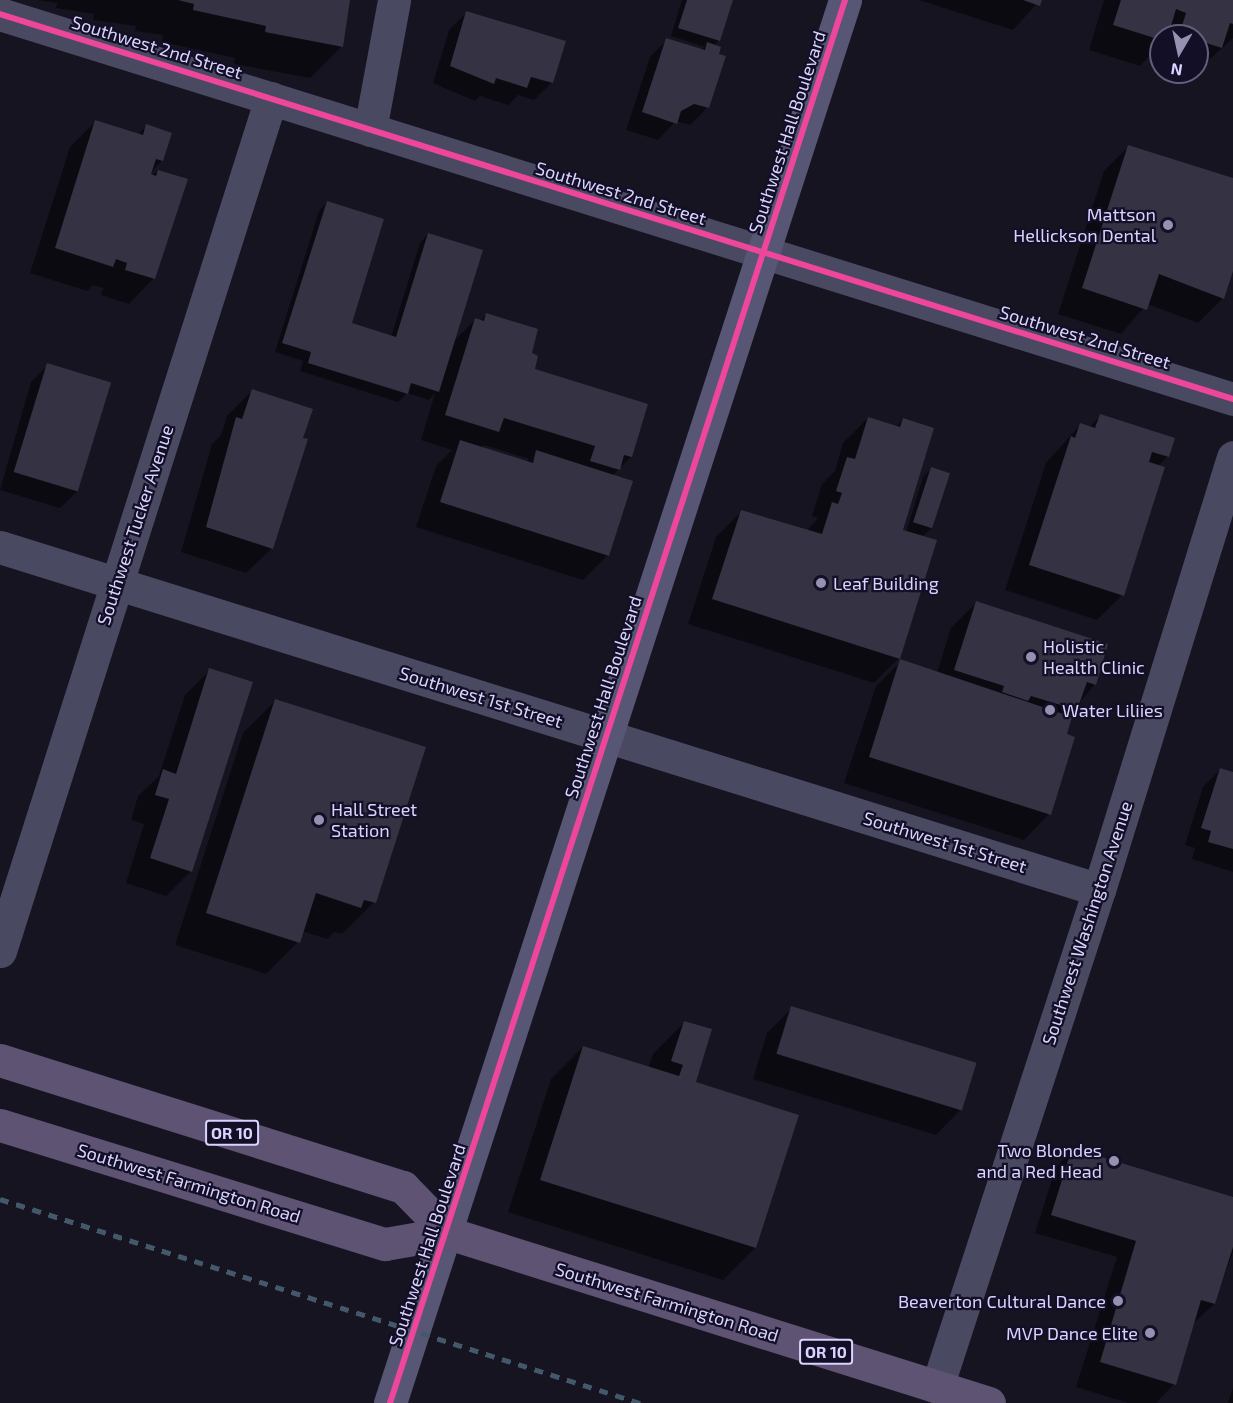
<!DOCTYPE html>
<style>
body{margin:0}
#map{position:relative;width:1233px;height:1403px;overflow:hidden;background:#161421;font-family:"Exo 2",sans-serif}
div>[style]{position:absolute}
.shadow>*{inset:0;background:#0007}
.building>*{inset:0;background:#343243;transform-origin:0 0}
.minor>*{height:33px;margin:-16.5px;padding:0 16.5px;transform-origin:16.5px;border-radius:16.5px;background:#4a4962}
.secondary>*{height:33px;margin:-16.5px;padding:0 16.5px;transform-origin:16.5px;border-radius:16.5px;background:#575674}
.primary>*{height:33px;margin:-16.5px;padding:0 16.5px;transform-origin:16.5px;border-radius:16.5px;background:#5e5373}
.rail>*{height:4.5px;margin-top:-2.25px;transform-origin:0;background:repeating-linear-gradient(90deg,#43596b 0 9px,transparent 0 17px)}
.cycleway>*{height:6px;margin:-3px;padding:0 3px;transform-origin:3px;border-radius:3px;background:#ed469a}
.dots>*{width:16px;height:16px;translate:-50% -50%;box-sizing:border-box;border:3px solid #130f26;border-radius:50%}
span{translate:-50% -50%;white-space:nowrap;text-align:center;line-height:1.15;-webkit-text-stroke:4.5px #130f26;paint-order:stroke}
.shield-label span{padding:2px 4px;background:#130f26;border:2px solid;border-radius:4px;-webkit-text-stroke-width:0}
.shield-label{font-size:16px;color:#d9d4ff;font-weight:700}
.street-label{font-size:18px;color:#d9d4ff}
.poi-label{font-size:18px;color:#d9d4ff}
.right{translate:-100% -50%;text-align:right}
.left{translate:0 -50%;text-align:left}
.north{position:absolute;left:1149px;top:24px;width:60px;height:60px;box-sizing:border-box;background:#130f26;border:2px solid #625e7d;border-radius:50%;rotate:189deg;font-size:16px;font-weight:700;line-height:24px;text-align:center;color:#d9d4ff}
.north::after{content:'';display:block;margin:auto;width:21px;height:27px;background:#9591b1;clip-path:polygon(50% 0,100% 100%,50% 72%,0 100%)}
</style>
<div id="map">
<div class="shadow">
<i style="clip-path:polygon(37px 0,349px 0,342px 46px,310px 78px,234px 64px,235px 58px,162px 42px,163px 35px,135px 31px,136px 26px,93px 20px,94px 14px,56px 8px,57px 3px)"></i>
<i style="clip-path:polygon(682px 0,728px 0,719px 40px,713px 46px,717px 55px,724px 57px,707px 108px,690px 125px,676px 121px,658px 140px,626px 130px,650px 57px,667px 40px,701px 50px,705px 47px,671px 36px)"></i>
<i style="clip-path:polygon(919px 0,1040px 0,1013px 30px)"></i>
<i style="clip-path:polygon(1104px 0,1233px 0,1233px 38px,1197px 71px,1197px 36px,1161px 36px,1161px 62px,1155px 60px,1159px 46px,1140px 66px,1089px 50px)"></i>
<i style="clip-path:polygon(467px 12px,552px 82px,534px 100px,518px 95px,508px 105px,480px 96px,475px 101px,433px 83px,449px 30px)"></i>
<i style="clip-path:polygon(96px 121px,138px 135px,146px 126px,162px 160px,149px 175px,158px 172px,154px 278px,129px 304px,101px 295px,103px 288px,93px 285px,87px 291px,30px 273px,70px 147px)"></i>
<i style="clip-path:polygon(1129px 146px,1233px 180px,1233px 262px,1223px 298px,1198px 323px,1147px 304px,1121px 334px,1058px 314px,1104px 171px)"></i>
<i style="clip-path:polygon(evenodd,327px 202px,350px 324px,391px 337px,420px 243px,428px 234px,453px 342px,475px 320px,480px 321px,486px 315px,530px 354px,533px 370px,631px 457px,612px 476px,608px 555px,583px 580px,416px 527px,436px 466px,452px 450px,421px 440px,435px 393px,429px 400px,407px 393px,398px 402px,300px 371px,303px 361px,275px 352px,319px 211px,327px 202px,484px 445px,529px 459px,526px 462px,481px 448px,484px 445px)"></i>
<i style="clip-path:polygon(48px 365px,78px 491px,60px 508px,0 490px,31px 382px)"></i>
<i style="clip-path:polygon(252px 391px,272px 548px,246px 573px,181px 552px,212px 444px,221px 435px,227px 416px)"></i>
<i style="clip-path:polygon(1100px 416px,1168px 456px,1157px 467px,1122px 595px,1097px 620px,1005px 590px,1046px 463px,1080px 425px,1089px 428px)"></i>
<i style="clip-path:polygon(868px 418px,896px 427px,903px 419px,901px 531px,906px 533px,923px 477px,931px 469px,933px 527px,922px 537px,899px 658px,874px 683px,688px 624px,716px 537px,741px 512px,807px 531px,818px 518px,812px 516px,822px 484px,835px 471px,843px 443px)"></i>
<i style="clip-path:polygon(976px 603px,1095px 684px,1068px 717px,1049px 814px,1024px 840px,844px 783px,876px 686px,901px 661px,937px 673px,951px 628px)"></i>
<i style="clip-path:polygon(210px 670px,191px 871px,166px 896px,126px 883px,144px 824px,131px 820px,138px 796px,159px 776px,185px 695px)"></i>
<i style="clip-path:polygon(275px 701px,374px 902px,342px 934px,334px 932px,327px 939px,302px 931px,298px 942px,266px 974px,175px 945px,243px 733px)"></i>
<i style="clip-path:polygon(1220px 770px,1233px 774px,1233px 872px,1192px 859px,1195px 848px,1185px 845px,1203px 787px)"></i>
<i style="clip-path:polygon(792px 1008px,961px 1109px,936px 1135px,753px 1079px,767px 1033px)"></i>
<i style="clip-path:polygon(685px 1022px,694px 1083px,755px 1248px,723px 1280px,508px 1212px,551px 1079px,583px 1047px,648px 1068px,653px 1054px)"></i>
<i style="clip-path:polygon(1073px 1150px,1233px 1199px,1233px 1252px,1214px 1304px,1192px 1325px,1174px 1384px,1156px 1403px,1128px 1403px,1076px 1387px,1117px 1257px,1035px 1233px,1056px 1167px)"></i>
<i style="clip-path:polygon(1233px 1388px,1233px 1403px,1228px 1403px)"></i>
</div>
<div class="building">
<i style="clip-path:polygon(178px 0,350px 0,343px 47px,265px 32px,266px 26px,193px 10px,194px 4px)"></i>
<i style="clip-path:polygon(687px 0,733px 0,720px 41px,678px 28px)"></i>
<i style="clip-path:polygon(1023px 0,1042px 0,1040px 6px)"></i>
<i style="clip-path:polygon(1121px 0,1233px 0,1233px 24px,1230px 23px,1222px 48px,1197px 40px,1197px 36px,1179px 35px,1186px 13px,1176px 9px,1168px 36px,1161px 36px,1161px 40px,1113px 25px)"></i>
<i style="clip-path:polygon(466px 11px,566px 41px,553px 83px,531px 77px,527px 88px,496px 78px,494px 84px,450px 66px)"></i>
<i style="clip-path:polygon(666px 38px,705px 50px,707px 42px,721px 47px,719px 54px,726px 56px,709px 108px,694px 104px,681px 111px,677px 124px,642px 112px)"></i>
<i style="clip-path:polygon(95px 120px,143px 135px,146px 124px,172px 133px,163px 161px,156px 159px,151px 174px,156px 176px,158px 170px,188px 179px,155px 279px,125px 270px,127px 263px,116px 259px,113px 267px,55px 248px)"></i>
<i style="clip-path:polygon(1128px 145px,1233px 178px,1233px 271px,1224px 299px,1159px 274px,1147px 310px,1082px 288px)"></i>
<i style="clip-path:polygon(327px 201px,384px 219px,352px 323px,396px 337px,428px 233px,483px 250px,439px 392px,411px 383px,408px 394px,308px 363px,311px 352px,282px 343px)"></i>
<i style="clip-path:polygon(486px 313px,538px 329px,532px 353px,538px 356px,535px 369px,648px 404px,632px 457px,624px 455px,620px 470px,590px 461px,595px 446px,504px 418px,499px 432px,445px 415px,475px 318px,484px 321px)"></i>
<i style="left:47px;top:363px;width:67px;height:114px;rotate:17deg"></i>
<i style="clip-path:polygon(252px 389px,313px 409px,303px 438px,308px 439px,273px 549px,206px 527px,236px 417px,242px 419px)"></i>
<i style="clip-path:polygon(1100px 414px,1175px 438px,1169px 457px,1152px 452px,1149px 462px,1165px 467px,1124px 596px,1029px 565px,1071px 436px,1075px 438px,1080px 423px,1095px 428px)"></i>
<i style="clip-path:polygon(868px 417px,900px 427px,903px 418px,934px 428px,903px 530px,937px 540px,900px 659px,712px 599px,741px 510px,822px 534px,832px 502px,838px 504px,842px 493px,836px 491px,847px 457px,855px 459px)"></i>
<i style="clip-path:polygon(460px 440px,533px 463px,536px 450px,633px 481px,609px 556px,440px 502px)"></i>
<i style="left:931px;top:467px;width:20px;height:58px;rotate:18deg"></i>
<i style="clip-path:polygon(976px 601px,1108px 644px,1096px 685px,1087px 682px,1077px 710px,1031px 696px,1028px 701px,1002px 692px,1004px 686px,954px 670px)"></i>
<i style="clip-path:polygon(900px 659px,1072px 717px,1067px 734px,1075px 737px,1051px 815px,869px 757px)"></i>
<i style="clip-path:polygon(209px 668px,253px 682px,192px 872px,150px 858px,169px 799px,155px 795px,163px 769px,176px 774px)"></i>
<i style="clip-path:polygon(275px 699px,426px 747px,376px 903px,364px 900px,361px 908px,316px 893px,300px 943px,206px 913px)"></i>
<i style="clip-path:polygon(1220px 768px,1233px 772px,1233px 849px,1208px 842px,1211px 831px,1201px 828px)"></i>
<i style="left:791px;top:1006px;width:194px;height:50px;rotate:17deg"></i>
<i style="clip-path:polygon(684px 1021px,712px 1029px,696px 1082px,799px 1115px,756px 1248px,540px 1180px,583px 1046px,679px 1076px,683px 1065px,671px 1061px)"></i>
<i style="clip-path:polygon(1072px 1148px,1233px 1197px,1233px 1247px,1215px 1304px,1201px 1300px,1176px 1385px,1100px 1362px,1136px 1241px,1051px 1215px)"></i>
</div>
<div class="minor">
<i style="left:0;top:14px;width:1292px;rotate:17.34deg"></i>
<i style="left:370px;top:130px;width:132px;rotate:-79.5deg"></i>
<i style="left:0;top:547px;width:1151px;rotate:17.33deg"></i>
<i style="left:0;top:951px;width:895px;rotate:-72.37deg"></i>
<i style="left:937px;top:1387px;width:523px;rotate:-71.95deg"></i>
<i style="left:1099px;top:890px;width:453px;rotate:-72.8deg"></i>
</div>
<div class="secondary">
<i style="left:390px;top:1403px;width:1475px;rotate:-72.03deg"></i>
</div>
<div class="primary">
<i style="left:0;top:1060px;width:423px;rotate:17.5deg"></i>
<i style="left:403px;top:1187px;width:64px;rotate:45.6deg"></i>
<i style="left:0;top:1125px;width:403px;rotate:17.2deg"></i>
<i style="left:385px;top:1244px;width:64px;rotate:-9.9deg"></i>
<i style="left:448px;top:1233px;width:567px;rotate:17.44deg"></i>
</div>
<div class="rail">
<i style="left:0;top:1199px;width:672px;rotate:17.68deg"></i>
</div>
<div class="cycleway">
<i style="left:0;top:14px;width:1292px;rotate:17.34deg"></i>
<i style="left:390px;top:1403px;width:1475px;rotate:-72.03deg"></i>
</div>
<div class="dots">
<i style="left:1168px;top:225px;background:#9591b1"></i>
<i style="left:821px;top:583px;background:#9591b1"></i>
<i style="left:1031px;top:657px;background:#9591b1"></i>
<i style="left:1050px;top:710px;background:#9591b1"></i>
<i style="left:319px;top:820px;background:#9591b1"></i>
<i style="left:1114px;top:1161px;background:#9591b1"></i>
<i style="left:1118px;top:1301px;background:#9591b1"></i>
<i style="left:1150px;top:1333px;background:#9591b1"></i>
</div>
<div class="shield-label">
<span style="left:232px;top:1133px">OR 10</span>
<span style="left:826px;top:1352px">OR 10</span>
</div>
<div class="street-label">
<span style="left:157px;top:47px;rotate:17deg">Southwest 2nd Street</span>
<span style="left:787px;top:132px;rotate:-72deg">Southwest Hall Boulevard</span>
<span style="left:621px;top:193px;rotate:17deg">Southwest 2nd Street</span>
<span style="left:1085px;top:337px;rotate:17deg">Southwest 2nd Street</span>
<span style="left:135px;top:525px;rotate:-72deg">Southwest Tucker Avenue</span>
<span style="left:481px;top:697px;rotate:17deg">Southwest 1st Street</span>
<span style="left:603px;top:697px;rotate:-72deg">Southwest Hall Boulevard</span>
<span style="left:945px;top:842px;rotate:17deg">Southwest 1st Street</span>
<span style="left:1087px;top:923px;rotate:-72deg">Southwest Washington Avenue</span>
<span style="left:189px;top:1183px;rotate:17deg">Southwest Farmington Road</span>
<span style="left:427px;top:1245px;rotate:-72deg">Southwest Hall Boulevard</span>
<span style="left:667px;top:1302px;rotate:17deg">Southwest Farmington Road</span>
</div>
<div class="poi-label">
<span class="right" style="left:1156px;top:225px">Mattson<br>Hellickson Dental</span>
<span class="left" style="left:833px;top:583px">Leaf Building</span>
<span class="left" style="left:1043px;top:657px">Holistic<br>Health Clinic</span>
<span class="left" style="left:1062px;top:710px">Water Liliies</span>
<span class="left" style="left:331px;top:820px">Hall Street<br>Station</span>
<span class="right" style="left:1102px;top:1161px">Two Blondes<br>and a Red Head</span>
<span class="right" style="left:1106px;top:1301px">Beaverton Cultural Dance</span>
<span class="right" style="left:1138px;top:1333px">MVP Dance Elite</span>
</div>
<div class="north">N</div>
</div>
